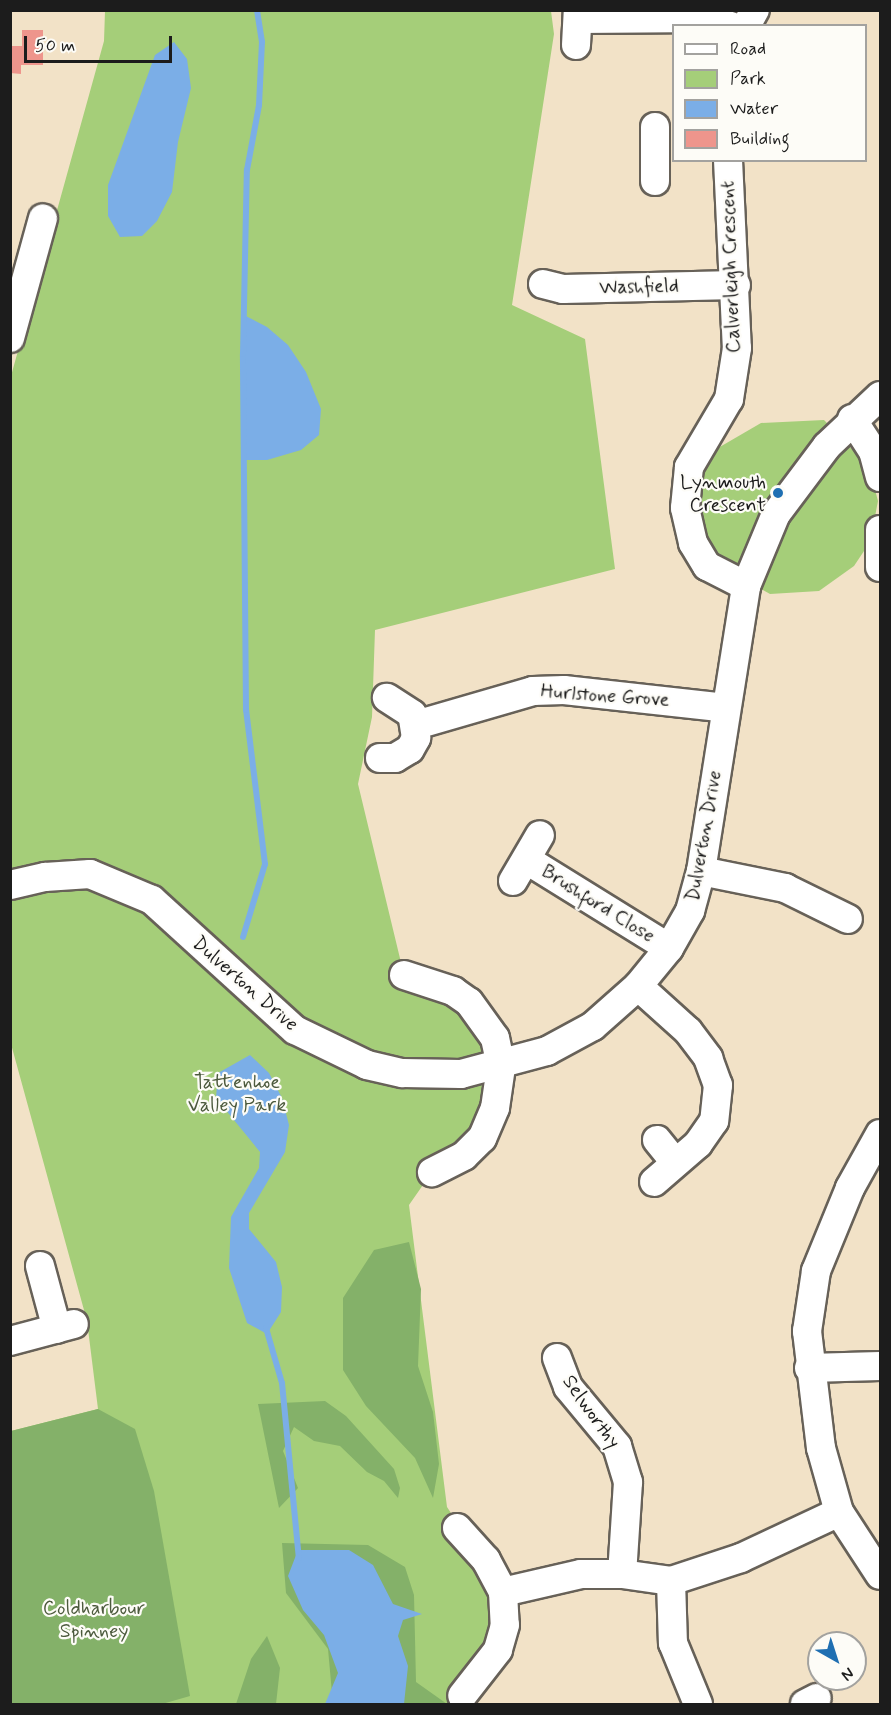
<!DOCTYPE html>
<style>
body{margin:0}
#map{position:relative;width:891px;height:1715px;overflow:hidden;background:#f2e2c7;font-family:Mynerve,sans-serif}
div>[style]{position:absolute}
.green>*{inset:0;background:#a5ce79}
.forest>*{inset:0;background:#84b169}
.water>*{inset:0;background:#7baee7}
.stream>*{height:6px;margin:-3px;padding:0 3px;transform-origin:3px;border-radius:3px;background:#7baee7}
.building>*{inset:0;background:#ee958c}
.roads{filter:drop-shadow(2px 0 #676158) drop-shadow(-2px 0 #676158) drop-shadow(0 2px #676158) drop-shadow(0 -2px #676158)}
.minor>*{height:28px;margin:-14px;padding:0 14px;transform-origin:14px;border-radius:14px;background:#fff}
.dots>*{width:16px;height:16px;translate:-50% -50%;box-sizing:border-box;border:3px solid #fdfcf7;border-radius:50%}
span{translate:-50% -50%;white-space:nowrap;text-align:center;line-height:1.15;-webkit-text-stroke:4.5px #fdfcf7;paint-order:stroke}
.street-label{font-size:20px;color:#1c1c1c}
.poi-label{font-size:20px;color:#1c1c1c}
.right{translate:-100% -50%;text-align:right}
.park-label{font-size:20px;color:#4c5a3d}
.frame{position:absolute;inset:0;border:12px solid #1c1c1c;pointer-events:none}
.legend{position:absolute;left:672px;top:24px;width:195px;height:138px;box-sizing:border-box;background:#fdfcf7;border:2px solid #a3a29f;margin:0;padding:8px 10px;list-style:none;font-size:18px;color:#1c1c1c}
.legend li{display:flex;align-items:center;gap:12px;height:30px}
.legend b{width:30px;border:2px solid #a3a29f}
.north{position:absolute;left:807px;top:1631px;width:60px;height:60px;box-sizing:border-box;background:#fdfcf7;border:2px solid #a3a29f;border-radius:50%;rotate:141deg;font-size:16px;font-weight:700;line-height:24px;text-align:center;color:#1c1c1c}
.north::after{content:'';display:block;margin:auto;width:21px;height:27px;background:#1f6fb2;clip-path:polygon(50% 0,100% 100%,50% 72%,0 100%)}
.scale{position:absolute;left:24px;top:36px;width:148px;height:27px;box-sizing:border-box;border:3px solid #1c1c1c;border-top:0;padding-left:8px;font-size:18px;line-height:21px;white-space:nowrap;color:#1c1c1c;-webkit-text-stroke:4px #fdfcf7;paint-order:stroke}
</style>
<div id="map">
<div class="green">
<i style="clip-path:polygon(105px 11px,551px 11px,554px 34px,512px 305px,585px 339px,615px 569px,375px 630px,372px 717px,358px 784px,404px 975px,483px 1018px,495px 1108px,432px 1172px,409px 1205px,447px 1507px,503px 1592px,465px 1704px,11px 1704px,11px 1431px,98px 1409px,87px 1321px,11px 1044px,11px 376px,104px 41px)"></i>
<i style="clip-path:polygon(824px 420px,869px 467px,878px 501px,870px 542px,854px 566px,819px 591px,770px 594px,715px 563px,697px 515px,697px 489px,705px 466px,718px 448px,761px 423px)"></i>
</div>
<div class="forest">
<i style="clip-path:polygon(409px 1242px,421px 1289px,418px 1366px,433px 1412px,439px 1464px,433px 1498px,415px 1458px,366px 1406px,343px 1370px,343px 1298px,374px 1250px)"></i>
<i style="clip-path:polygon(325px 1401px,346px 1416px,394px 1469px,400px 1488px,398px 1498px,384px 1481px,367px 1472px,340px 1446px,314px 1441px,294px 1427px,283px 1451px,298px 1488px,279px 1508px,258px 1404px)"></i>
<i style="clip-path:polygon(98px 1409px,135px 1429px,154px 1491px,190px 1696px,162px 1704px,11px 1704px,11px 1431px)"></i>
<i style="clip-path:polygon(282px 1543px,368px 1545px,405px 1567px,414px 1595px,416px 1682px,447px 1704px,333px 1704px,328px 1649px,286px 1593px)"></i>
<i style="clip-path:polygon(267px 1636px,280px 1668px,276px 1704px,236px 1704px,251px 1659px)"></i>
</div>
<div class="water">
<i style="clip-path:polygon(174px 42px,187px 59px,191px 88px,178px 142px,172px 192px,157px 221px,142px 236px,120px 237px,108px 216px,108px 185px,155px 55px)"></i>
<i style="clip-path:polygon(244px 315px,267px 327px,288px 345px,306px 372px,321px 409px,319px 435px,301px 450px,267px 460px,244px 460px)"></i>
<i style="clip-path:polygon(250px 1055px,269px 1073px,282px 1098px,289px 1125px,285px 1152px,249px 1213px,249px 1229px,276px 1262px,282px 1287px,281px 1312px,267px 1334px,247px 1323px,229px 1268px,231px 1217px,259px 1168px,260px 1152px,216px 1098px,218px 1073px)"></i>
<i style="clip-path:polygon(298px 1550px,349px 1550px,373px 1565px,393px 1604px,422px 1614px,403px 1620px,398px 1636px,408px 1666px,404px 1704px,325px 1704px,338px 1673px,324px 1635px,303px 1610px,288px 1576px)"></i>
</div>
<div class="stream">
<i style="left:243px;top:937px;width:76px;rotate:-73.2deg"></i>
<i style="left:265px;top:864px;width:155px;rotate:-97deg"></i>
<i style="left:246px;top:710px;width:356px;rotate:-90.5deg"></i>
<i style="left:243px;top:354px;width:184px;rotate:-88.8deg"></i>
<i style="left:247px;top:170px;width:66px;rotate:-79.5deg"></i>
<i style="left:259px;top:105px;width:63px;rotate:-87.3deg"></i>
<i style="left:262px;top:42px;width:32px;rotate:-99deg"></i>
<i style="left:266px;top:1328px;width:57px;rotate:73.8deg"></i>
<i style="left:282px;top:1383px;width:176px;rotate:84.5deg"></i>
</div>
<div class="building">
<i style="clip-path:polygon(22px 30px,43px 30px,43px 65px,21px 65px,21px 74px,10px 73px,10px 46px,22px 46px)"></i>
</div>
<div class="roads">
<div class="minor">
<i style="left:579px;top:19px;width:127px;rotate:-0.5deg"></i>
<i style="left:706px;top:18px;width:26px;rotate:18deg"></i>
<i style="left:746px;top:26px;width:18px;rotate:-61deg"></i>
<i style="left:576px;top:45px;width:34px;rotate:-87deg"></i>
<i style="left:655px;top:127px;width:54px;rotate:90deg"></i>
<i style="left:728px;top:160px;width:188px;rotate:87.3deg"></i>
<i style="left:737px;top:348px;width:52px;rotate:98.9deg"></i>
<i style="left:729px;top:399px;width:79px;rotate:120.5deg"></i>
<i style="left:689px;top:467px;width:41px;rotate:95.6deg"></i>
<i style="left:685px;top:508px;width:36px;rotate:77deg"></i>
<i style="left:693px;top:543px;width:27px;rotate:59deg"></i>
<i style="left:707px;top:566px;width:44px;rotate:27.1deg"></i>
<i style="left:543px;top:284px;width:21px;rotate:14deg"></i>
<i style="left:563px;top:289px;width:173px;rotate:-1.3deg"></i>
<i style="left:10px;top:338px;width:124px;rotate:-74.6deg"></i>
<i style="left:852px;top:419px;width:38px;rotate:57deg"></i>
<i style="left:873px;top:451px;width:27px;rotate:75deg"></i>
<i style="left:880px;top:530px;width:37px;rotate:90deg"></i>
<i style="left:416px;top:725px;width:122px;rotate:-16.2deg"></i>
<i style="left:533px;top:691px;width:31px;rotate:-2deg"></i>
<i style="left:564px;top:690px;width:163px;rotate:6.3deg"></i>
<i style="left:380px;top:758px;width:15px"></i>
<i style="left:395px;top:758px;width:17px;rotate:-31deg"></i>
<i style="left:410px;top:749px;width:13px;rotate:-61deg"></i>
<i style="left:416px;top:738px;width:24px;rotate:-99deg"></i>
<i style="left:412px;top:714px;width:30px;rotate:-147deg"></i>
<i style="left:527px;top:860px;width:167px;rotate:31.8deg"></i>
<i style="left:701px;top:871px;width:86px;rotate:11.4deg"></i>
<i style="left:785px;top:888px;width:70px;rotate:26.2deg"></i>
<i style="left:513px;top:881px;width:53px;rotate:-59.6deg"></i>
<i style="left:10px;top:885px;width:36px;rotate:-13deg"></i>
<i style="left:45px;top:877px;width:45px;rotate:-3.8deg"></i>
<i style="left:90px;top:874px;width:67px;rotate:22.8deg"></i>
<i style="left:152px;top:900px;width:193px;rotate:42.3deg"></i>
<i style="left:295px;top:1030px;width:80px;rotate:25.9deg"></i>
<i style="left:367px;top:1065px;width:37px;rotate:13deg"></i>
<i style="left:403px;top:1073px;width:58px;rotate:1deg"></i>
<i style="left:461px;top:1074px;width:89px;rotate:-15deg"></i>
<i style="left:547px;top:1051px;width:52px;rotate:-28.5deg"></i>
<i style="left:593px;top:1026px;width:60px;rotate:-41.6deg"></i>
<i style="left:638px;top:986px;width:49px;rotate:-50.8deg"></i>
<i style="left:669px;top:948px;width:43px;rotate:-60.4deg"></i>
<i style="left:690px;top:911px;width:41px;rotate:-74.6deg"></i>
<i style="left:701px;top:871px;width:289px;rotate:-81deg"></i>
<i style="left:746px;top:586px;width:78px;rotate:-67.4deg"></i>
<i style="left:776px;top:514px;width:85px;rotate:-53.1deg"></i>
<i style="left:827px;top:446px;width:73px;rotate:-43.3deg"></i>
<i style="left:404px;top:975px;width:52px;rotate:18.1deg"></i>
<i style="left:453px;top:991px;width:19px;rotate:35deg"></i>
<i style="left:469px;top:1002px;width:44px;rotate:54.2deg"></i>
<i style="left:495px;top:1038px;width:30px;rotate:78deg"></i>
<i style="left:501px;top:1067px;width:41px;rotate:98.3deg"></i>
<i style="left:495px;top:1108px;width:33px;rotate:113deg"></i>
<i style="left:482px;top:1138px;width:25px;rotate:135deg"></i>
<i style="left:464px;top:1156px;width:36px;rotate:153deg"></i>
<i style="left:638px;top:986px;width:67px;rotate:42deg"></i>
<i style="left:688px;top:1031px;width:34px;rotate:53deg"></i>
<i style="left:708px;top:1058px;width:29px;rotate:70deg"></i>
<i style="left:718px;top:1085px;width:36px;rotate:96deg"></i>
<i style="left:714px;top:1121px;width:28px;rotate:125deg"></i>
<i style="left:698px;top:1144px;width:58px;rotate:139.2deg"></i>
<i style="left:880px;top:1134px;width:62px;rotate:119.1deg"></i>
<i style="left:850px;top:1188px;width:90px;rotate:112.3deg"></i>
<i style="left:816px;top:1271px;width:61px;rotate:98.5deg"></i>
<i style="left:807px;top:1331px;width:118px;rotate:83.2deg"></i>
<i style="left:821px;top:1448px;width:66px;rotate:74.3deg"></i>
<i style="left:839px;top:1512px;width:75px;rotate:56.9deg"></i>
<i style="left:657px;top:1140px;width:28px;rotate:51deg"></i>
<i style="left:40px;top:1266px;width:65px;rotate:74.9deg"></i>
<i style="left:10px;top:1341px;width:66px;rotate:-14.9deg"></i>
<i style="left:557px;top:1358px;width:31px;rotate:69deg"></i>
<i style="left:568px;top:1387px;width:77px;rotate:50.3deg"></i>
<i style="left:617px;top:1446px;width:38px;rotate:73deg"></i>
<i style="left:628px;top:1482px;width:92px;rotate:93.7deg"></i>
<i style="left:809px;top:1368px;width:71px;rotate:-1.6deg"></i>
<i style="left:457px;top:1528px;width:43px;rotate:47.8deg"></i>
<i style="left:486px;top:1560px;width:36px;rotate:62deg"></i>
<i style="left:503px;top:1592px;width:33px;rotate:87deg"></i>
<i style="left:505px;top:1625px;width:26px;rotate:106deg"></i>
<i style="left:498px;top:1650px;width:58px;rotate:128deg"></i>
<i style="left:671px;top:1581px;width:62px;rotate:88.2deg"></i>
<i style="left:673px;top:1643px;width:66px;rotate:67.7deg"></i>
<i style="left:503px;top:1592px;width:80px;rotate:-13deg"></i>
<i style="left:581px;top:1574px;width:41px"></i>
<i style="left:622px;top:1574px;width:49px;rotate:8.1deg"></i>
<i style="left:671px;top:1581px;width:74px;rotate:-18.2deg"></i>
<i style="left:741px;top:1558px;width:108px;rotate:-25.1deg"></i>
<i style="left:805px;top:1704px;width:13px;rotate:-27deg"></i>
</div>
</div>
<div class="dots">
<i style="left:778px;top:493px;background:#1f6fb2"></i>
</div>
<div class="street-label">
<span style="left:731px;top:267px;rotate:-92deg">Calverleigh Crescent</span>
<span style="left:639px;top:287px;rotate:-1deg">Washfield</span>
<span style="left:605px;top:696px;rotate:4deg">Hurlstone Grove</span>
<span style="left:704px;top:836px;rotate:-80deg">Dulverton Drive</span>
<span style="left:598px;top:904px;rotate:32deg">Brushford Close</span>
<span style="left:245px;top:984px;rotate:41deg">Dulverton Drive</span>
<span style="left:591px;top:1412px;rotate:55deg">Selworthy</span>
</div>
<div class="poi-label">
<span class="right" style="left:766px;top:494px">Lynmouth<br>Crescent</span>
</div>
<div class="park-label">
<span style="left:237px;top:1094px">Tattenhoe<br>Valley Park</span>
<span style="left:94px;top:1620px">Coldharbour<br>Spinney</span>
</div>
<div class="frame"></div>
<ul class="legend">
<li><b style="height:8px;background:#fff"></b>Road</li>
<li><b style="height:16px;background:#a5ce79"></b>Park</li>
<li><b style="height:16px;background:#7baee7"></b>Water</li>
<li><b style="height:16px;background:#ee958c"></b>Building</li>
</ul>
<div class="north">N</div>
<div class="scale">50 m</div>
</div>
